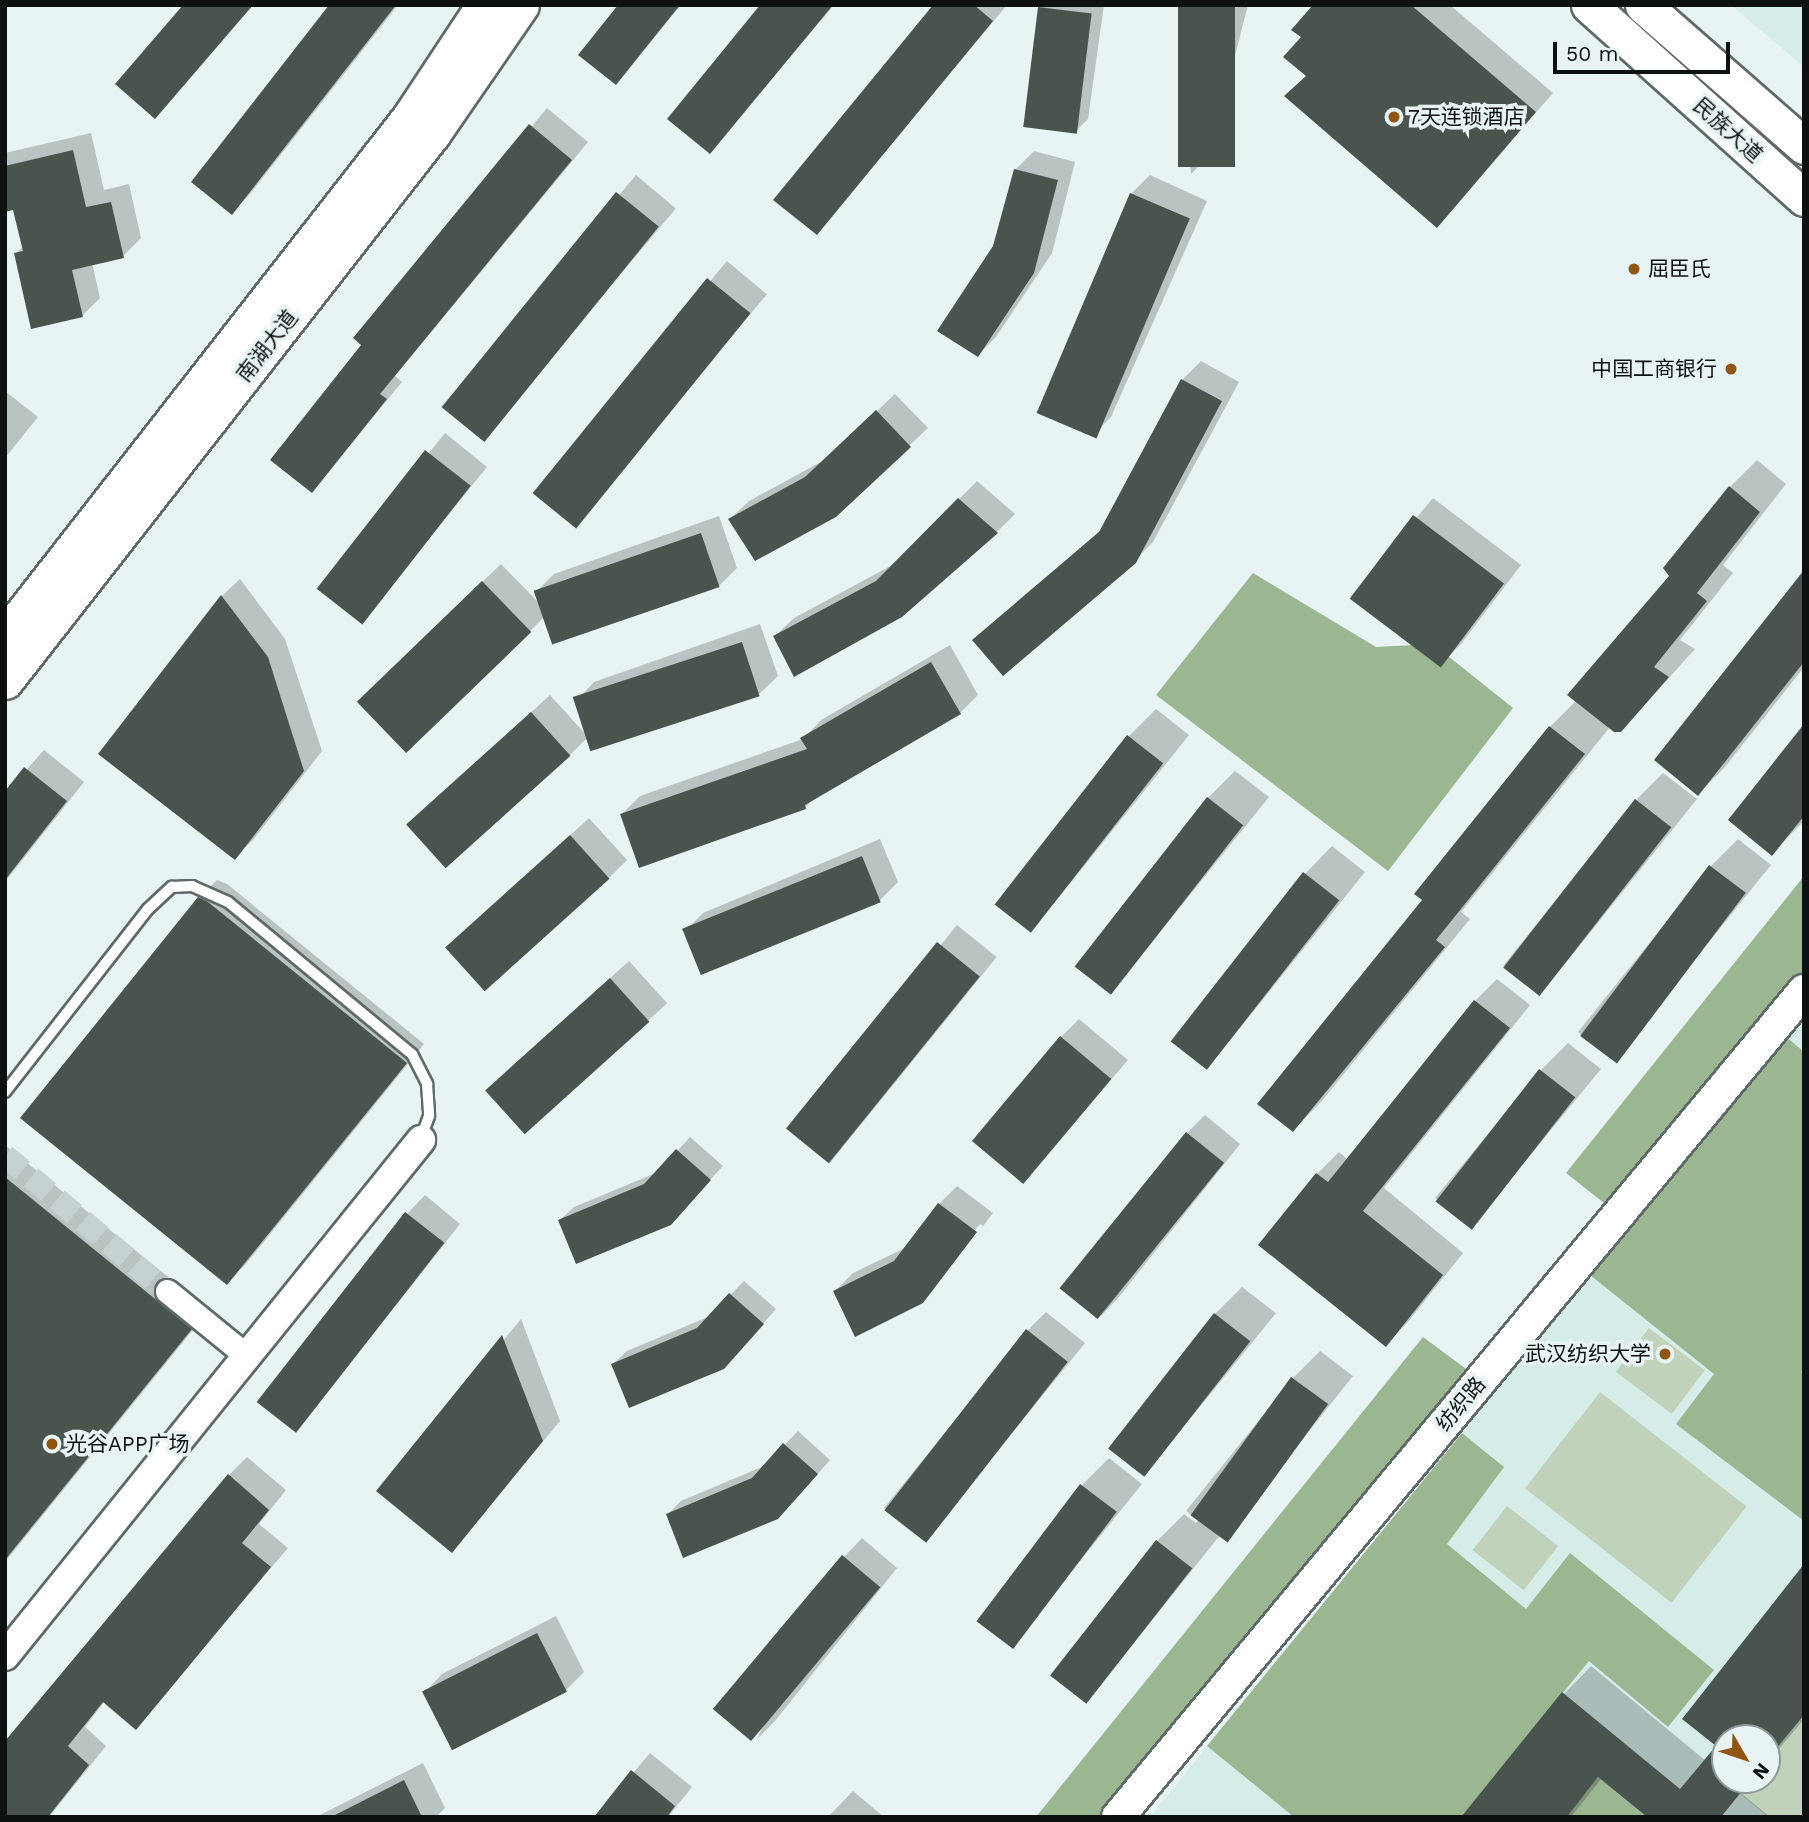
<!DOCTYPE html>
<meta charset="utf-8">
<style>
body{margin:0}
#map{position:relative;width:1809px;height:1822px;overflow:hidden;background:#e7f4f3;font-family:"Work Sans","Noto Sans SC",sans-serif}
div>[style]{position:absolute}
.built>*{inset:0;background:#d5ece9}
.green>*{inset:0;background:#c0d3ba;transform-origin:0 0}
.forest>*{inset:0;background:#9bb792}
.shadow>*{inset:0;background:#0003;transform-origin:0 0}
.building>*{inset:0;background:#4a544f;transform-origin:0 0}
.minor-tunnel>*{height:23px;margin-top:-11.5px;transform-origin:0;background:repeating-linear-gradient(90deg,#c6d2d1 0 23px,transparent 0 34px)}
.roads{filter:drop-shadow(2px 0 #5e6968) drop-shadow(-2px 0 #5e6968) drop-shadow(0 2px #5e6968) drop-shadow(0 -2px #5e6968)}
.service>*{height:10px;margin:-5px;padding:0 5px;transform-origin:5px;border-radius:5px;background:#fff}
.minor>*{height:23px;margin:-11.5px;padding:0 11.5px;transform-origin:11.5px;border-radius:11.5px;background:#fff}
.tertiary>*{height:28px;margin:-14px;padding:0 14px;transform-origin:14px;border-radius:14px;background:#fff}
.secondary>*{height:32px;margin:-16px;padding:0 16px;transform-origin:16px;border-radius:16px;background:#fff}
.primary>*{height:35px;margin:-17.5px;padding:0 17.5px;transform-origin:17.5px;border-radius:17.5px;background:#fff}
.dots>*{width:19px;height:19px;translate:-50% -50%;box-sizing:border-box;border:4px solid #e7f4f3;border-radius:50%}
span{translate:-50% -50%;white-space:nowrap;text-align:center;line-height:1.15;-webkit-text-stroke:7px #e7f4f3;paint-order:stroke}
.poi-label{font-size:21px;color:#0d1111}
.left{translate:0 -50%;text-align:left}
.right{translate:-100% -50%;text-align:right}
.street-label{font-size:21px;color:#0d1111}
.frame{position:absolute;inset:0;border:7px solid #0d1111;pointer-events:none}
.north{position:absolute;left:1711px;top:1724px;width:70px;height:70px;box-sizing:border-box;background:#e7f4f3;border:2px solid #909999;border-radius:50%;rotate:129deg;font-size:19px;font-weight:700;line-height:28px;text-align:center;color:#0d1111}
.north::after{content:'';display:block;margin:auto;width:24px;height:32px;background:#8f5511;clip-path:polygon(50% 0,100% 100%,50% 72%,0 100%)}
.scale{position:absolute;left:1553px;top:42px;width:177px;height:32px;box-sizing:border-box;border:4px solid #0d1111;border-top:0;padding-left:9px;font-size:21px;line-height:24px;white-space:nowrap;color:#0d1111;-webkit-text-stroke:5px #e7f4f3;paint-order:stroke}
</style>
<div id="map">
<div class="built">
<i style="clip-path:polygon(1731px 5px,1804px 5px,1804px 67px)"></i>
<i style="clip-path:polygon(evenodd,1804px 1012px,1804px 1817px,1150px 1817px,1590px 1275px,1804px 1012px,1725px 1738px,1767px 1738px,1767px 1780px,1725px 1780px,1725px 1738px)"></i>
</div>
<div class="green">
<i style="left:1649px;top:1328px;width:70px;height:55px;rotate:37deg"></i>
<i style="left:1600px;top:1392px;width:186px;height:122px;rotate:38deg"></i>
<i style="left:1507px;top:1506px;width:65px;height:56px;rotate:38deg"></i>
<i style="clip-path:polygon(1804px 1715px,1804px 1817px,1768px 1817px,1740px 1794px,1751px 1780px,1767px 1780px,1767px 1760px)"></i>
</div>
<div class="forest">
<i style="clip-path:polygon(1253px 573px,1376px 647px,1433px 644px,1513px 708px,1388px 871px,1156px 695px)"></i>
<i style="clip-path:polygon(1804px 876px,1804px 991px,1618px 1214px,1566px 1173px)"></i>
<i style="clip-path:polygon(1785px 1036px,1804px 1052px,1804px 1369px,1801px 1372px,1804px 1375px,1804px 1521px,1676px 1424px,1714px 1374px,1590px 1275px)"></i>
<i style="clip-path:polygon(1423px 1337px,1481px 1380px,1118px 1817px,1036px 1817px)"></i>
<i style="clip-path:polygon(1462px 1433px,1504px 1467px,1447px 1544px,1526px 1609px,1570px 1553px,1714px 1670px,1668px 1727px,1589px 1661px,1461px 1817px,1294px 1817px,1207px 1746px)"></i>
<i style="clip-path:polygon(1598px 1777px,1647px 1817px,1567px 1817px)"></i>
</div>
<div class="shadow">
<i style="clip-path:polygon(186px 5px,253px 5px,155px 116px)"></i>
<i style="clip-path:polygon(332px 5px,398px 5px,250px 194px,232px 212px)"></i>
<i style="clip-path:polygon(620px 5px,681px 5px,616px 82px)"></i>
<i style="clip-path:polygon(762px 5px,834px 5px,710px 152px)"></i>
<i style="clip-path:polygon(936px 5px,1007px 5px,817px 233px)"></i>
<i style="clip-path:polygon(1042px 5px,1104px 5px,1088px 119px,1074px 133px,1040px 8px)"></i>
<i style="clip-path:polygon(1179px 5px,1248px 5px,1209px 156px,1191px 174px)"></i>
<i style="clip-path:polygon(1313px 5px,1450px 5px,1553px 93px,1437px 226px,1308px 75px,1304px 36px)"></i>
<i style="clip-path:polygon(547px 108px,588px 142px,395px 376px,402px 382px,312px 491px,364px 345px,355px 338px)"></i>
<i style="clip-path:polygon(91px 133px,104px 190px,129px 184px,141px 238px,123px 256px,92px 263px,100px 298px,82px 316px,16px 254px,23px 246px,15px 208px,5px 211px,5px 153px)"></i>
<i style="clip-path:polygon(1034px 151px,1075px 162px,1052px 253px,996px 337px,978px 355px,995px 247px,1015px 170px)"></i>
<i style="left:636px;top:175px;width:52px;height:302px;rotate:40deg"></i>
<i style="clip-path:polygon(1150px 175px,1207px 201px,1111px 417px,1093px 435px,1131px 194px)"></i>
<i style="left:727px;top:261px;width:52px;height:302px;rotate:40deg"></i>
<i style="clip-path:polygon(1201px 361px,1239px 382px,1153px 542px,1134px 561px,975px 640px,1103px 528px,1182px 380px)"></i>
<i style="clip-path:polygon(5px 391px,38px 417px,5px 458px)"></i>
<i style="clip-path:polygon(895px 394px,928px 428px,835px 515px,730px 519px,749px 501px,826px 459px)"></i>
<i style="left:445px;top:433px;width:54px;height:200px;rotate:39deg"></i>
<i style="clip-path:polygon(1757px 460px,1786px 484px,1723px 565px,1733px 573px,1680px 640px,1695px 649px,1621px 731px,1610px 727px,1461px 912px,1470px 919px,1320px 1103px,1293px 1130px,1425px 900px,1550px 727px,1577px 700px,1671px 576px,1665px 568px,1730px 487px)"></i>
<i style="clip-path:polygon(977px 481px,1015px 514px,997px 532px,775px 636px,794px 618px,896px 563px)"></i>
<i style="clip-path:polygon(1433px 498px,1521px 565px,1461px 644px,1442px 663px,1350px 597px)"></i>
<i style="clip-path:polygon(719px 516px,737px 568px,719px 586px,544px 617px,530px 631px,377px 683px,501px 564px,540px 604px,536px 592px,554px 574px)"></i>
<i style="clip-path:polygon(1804px 573px,1804px 667px,1725px 767px,1698px 794px)"></i>
<i style="clip-path:polygon(240px 579px,285px 639px,322px 751px,253px 840px,234px 858px,100px 754px,222px 596px)"></i>
<i style="clip-path:polygon(760px 624px,778px 676px,759px 694px,593px 750px,576px 701px,594px 682px)"></i>
<i style="clip-path:polygon(950px 645px,978px 695px,960px 713px,816px 796px,805px 808px,622px 814px,640px 796px,803px 739px,821px 720px)"></i>
<i style="clip-path:polygon(550px 695px,588px 737px,570px 755px,427px 808px)"></i>
<i style="clip-path:polygon(1156px 709px,1189px 735px,1056px 901px,1029px 928px,1129px 736px)"></i>
<i style="clip-path:polygon(1804px 727px,1804px 821px,1772px 853px)"></i>
<i style="clip-path:polygon(44px 750px,84px 782px,5px 882px,5px 794px)"></i>
<i style="clip-path:polygon(1235px 771px,1269px 797px,1135px 963px,1108px 990px,1208px 798px)"></i>
<i style="clip-path:polygon(1663px 773px,1697px 799px,1564px 965px,1537px 992px,1503px 966px,1636px 800px)"></i>
<i style="clip-path:polygon(589px 818px,627px 860px,609px 878px,466px 931px)"></i>
<i style="clip-path:polygon(880px 839px,898px 882px,880px 900px,685px 931px,703px 913px)"></i>
<i style="clip-path:polygon(1738px 839px,1771px 865px,1638px 1030px,1611px 1058px,1578px 1032px,1711px 866px)"></i>
<i style="clip-path:polygon(1332px 846px,1365px 872px,1232px 1038px,1205px 1066px,1305px 874px)"></i>
<i style="clip-path:polygon(217px 880px,227px 884px,424px 1044px,245px 1265px,226px 1283px,199px 898px)"></i>
<i style="left:957px;top:925px;width:51px;height:265px;rotate:39deg"></i>
<i style="left:629px;top:961px;width:57px;height:167px;rotate:48deg"></i>
<i style="clip-path:polygon(1497px 979px,1530px 1005px,1384px 1188px,1463px 1253px,1407px 1323px,1385px 1345px,1317px 1174px,1339px 1152px,1348px 1160px,1475px 1001px)"></i>
<i style="clip-path:polygon(1079px 1019px,1128px 1060px,1023px 1182px,1061px 1037px)"></i>
<i style="clip-path:polygon(1568px 1043px,1601px 1069px,1495px 1198px,1468px 1225px,1435px 1198px,1541px 1070px)"></i>
<i style="clip-path:polygon(1205px 1115px,1240px 1144px,1119px 1297px,1101px 1316px,1063px 1288px,1187px 1133px)"></i>
<i style="clip-path:polygon(690px 1137px,723px 1166px,679px 1213px,560px 1220px,574px 1207px,658px 1172px)"></i>
<i style="clip-path:polygon(5px 1145px,209px 1310px,5px 1562px)"></i>
<i style="clip-path:polygon(957px 1186px,993px 1213px,939px 1285px,983px 1226px,980px 1224px,931px 1289px,934px 1289px,922px 1302px,835px 1291px,853px 1273px,907px 1247px,939px 1204px)"></i>
<i style="clip-path:polygon(425px 1195px,460px 1224px,312px 1412px,294px 1430px,407px 1214px)"></i>
<i style="clip-path:polygon(744px 1281px,776px 1309px,737px 1353px,613px 1364px,627px 1351px,710px 1316px)"></i>
<i style="clip-path:polygon(1242px 1287px,1276px 1313px,1168px 1446px,1141px 1473px,1215px 1314px)"></i>
<i style="clip-path:polygon(1046px 1312px,1085px 1343px,941px 1521px,923px 1539px,884px 1508px,1028px 1330px)"></i>
<i style="clip-path:polygon(521px 1319px,560px 1421px,452px 1551px,378px 1491px)"></i>
<i style="clip-path:polygon(1320px 1351px,1353px 1376px,1246px 1510px,1217px 1539px,1110px 1673px,1083px 1700px,1051px 1674px,1157px 1541px,1184px 1514px,1196px 1523px,1198px 1520px,1186px 1511px,1293px 1378px)"></i>
<i style="clip-path:polygon(798px 1431px,830px 1460px,792px 1503px,668px 1514px,681px 1501px,764px 1466px)"></i>
<i style="clip-path:polygon(247px 1457px,286px 1490px,259px 1524px,288px 1548px,136px 1727px,105px 1701px,85px 1727px,106px 1746px,49px 1817px,5px 1817px,229px 1475px)"></i>
<i style="clip-path:polygon(1109px 1458px,1142px 1484px,1035px 1617px,1008px 1644px,1082px 1485px)"></i>
<i style="clip-path:polygon(862px 1538px,897px 1568px,775px 1721px,757px 1739px,844px 1557px)"></i>
<i style="clip-path:polygon(1804px 1567px,1804px 1719px,1767px 1763px,1767px 1738px,1725px 1738px,1725px 1780px,1754px 1780px,1742px 1794px,1770px 1817px,1649px 1817px,1602px 1778px,1571px 1817px,1464px 1817px,1564px 1694px,1591px 1666px,1706px 1761px,1719px 1746px)"></i>
<i style="clip-path:polygon(556px 1616px,584px 1672px,566px 1690px,453px 1748px,424px 1693px,442px 1674px)"></i>
<i style="clip-path:polygon(650px 1753px,692px 1787px,668px 1817px,596px 1817px)"></i>
<i style="clip-path:polygon(423px 1763px,445px 1808px,436px 1817px,316px 1817px)"></i>
<i style="clip-path:polygon(853px 1791px,884px 1817px,828px 1817px)"></i>
</div>
<div class="building">
<i style="clip-path:polygon(183px 5px,253px 5px,155px 119px,115px 84px)"></i>
<i style="clip-path:polygon(329px 5px,396px 5px,232px 215px,191px 182px)"></i>
<i style="clip-path:polygon(618px 5px,680px 5px,616px 85px,578px 55px)"></i>
<i style="clip-path:polygon(760px 5px,833px 5px,710px 154px,667px 119px)"></i>
<i style="clip-path:polygon(933px 5px,974px 5px,993px 21px,817px 235px,773px 200px)"></i>
<i style="left:1178px;top:5px;width:57px;height:162px"></i>
<i style="clip-path:polygon(1313px 5px,1411px 5px,1536px 112px,1437px 228px,1284px 96px,1306px 76px,1283px 57px,1301px 37px,1291px 30px)"></i>
<i style="left:1038px;top:7px;width:54px;height:121px;rotate:7deg"></i>
<i style="clip-path:polygon(529px 124px,572px 160px,380px 394px,387px 399px,312px 493px,270px 460px,361px 345px,353px 338px)"></i>
<i style="clip-path:polygon(73px 150px,86px 207px,111px 202px,124px 258px,72px 270px,83px 317px,31px 329px,14px 253px,23px 251px,13px 210px,5px 212px,5px 166px)"></i>
<i style="clip-path:polygon(1014px 169px,1058px 180px,1034px 273px,978px 357px,937px 331px,993px 246px)"></i>
<i style="left:616px;top:192px;width:55px;height:277px;rotate:39deg"></i>
<i style="left:1130px;top:193px;width:65px;height:239px;rotate:23deg"></i>
<i style="left:707px;top:278px;width:56px;height:277px;rotate:39deg"></i>
<i style="clip-path:polygon(1181px 379px,1222px 401px,1136px 563px,1003px 676px,972px 640px,1099px 532px)"></i>
<i style="clip-path:polygon(876px 410px,911px 447px,836px 517px,755px 561px,728px 519px,805px 477px)"></i>
<i style="left:425px;top:450px;width:58px;height:176px;rotate:38deg"></i>
<i style="clip-path:polygon(1729px 486px,1760px 512px,1697px 593px,1707px 601px,1654px 667px,1669px 677px,1621px 732px,1614px 732px,1567px 695px,1669px 576px,1663px 568px)"></i>
<i style="clip-path:polygon(958px 498px,998px 533px,902px 617px,794px 677px,773px 636px,876px 581px)"></i>
<i style="left:1413px;top:515px;width:114px;height:105px;rotate:37deg"></i>
<i style="left:701px;top:533px;width:57px;height:177px;rotate:71deg"></i>
<i style="clip-path:polygon(1804px 570px,1804px 662px,1698px 796px,1654px 760px)"></i>
<i style="left:482px;top:581px;width:71px;height:174px;rotate:46deg"></i>
<i style="clip-path:polygon(221px 595px,268px 657px,304px 771px,235px 860px,98px 754px)"></i>
<i style="left:742px;top:642px;width:57px;height:178px;rotate:72deg"></i>
<i style="clip-path:polygon(931px 662px,961px 714px,805px 805px,806px 809px,639px 868px,620px 814px,807px 749px,800px 738px)"></i>
<i style="left:531px;top:712px;width:59px;height:168px;rotate:48deg"></i>
<i style="clip-path:polygon(1804px 724px,1804px 816px,1772px 856px,1728px 820px)"></i>
<i style="clip-path:polygon(1549px 726px,1585px 754px,1436px 940px,1445px 947px,1293px 1132px,1257px 1104px,1422px 900px,1414px 894px)"></i>
<i style="left:1127px;top:735px;width:46px;height:215px;rotate:38deg"></i>
<i style="clip-path:polygon(24px 767px,67px 801px,5px 880px,5px 791px)"></i>
<i style="left:1207px;top:797px;width:46px;height:215px;rotate:38deg"></i>
<i style="left:1635px;top:799px;width:46px;height:214px;rotate:38deg"></i>
<i style="left:570px;top:835px;width:59px;height:168px;rotate:48deg"></i>
<i style="left:862px;top:856px;width:50px;height:194px;rotate:68deg"></i>
<i style="left:1709px;top:865px;width:46px;height:214px;rotate:37deg"></i>
<i style="left:1303px;top:872px;width:46px;height:215px;rotate:38deg"></i>
<i style="clip-path:polygon(198px 897px,208px 902px,407px 1063px,227px 1285px,20px 1118px)"></i>
<i style="left:937px;top:942px;width:55px;height:240px;rotate:39deg"></i>
<i style="left:610px;top:978px;width:59px;height:168px;rotate:48deg"></i>
<i style="clip-path:polygon(1474px 1000px,1510px 1028px,1363px 1211px,1443px 1275px,1386px 1347px,1258px 1245px,1316px 1173px,1328px 1182px)"></i>
<i style="left:1060px;top:1036px;width:67px;height:137px;rotate:40deg"></i>
<i style="left:1539px;top:1069px;width:46px;height:168px;rotate:38deg"></i>
<i style="left:1186px;top:1132px;width:49px;height:201px;rotate:39deg"></i>
<i style="clip-path:polygon(676px 1149px,711px 1180px,671px 1225px,576px 1264px,558px 1220px,644px 1184px)"></i>
<i style="clip-path:polygon(5px 1177px,192px 1329px,5px 1560px)"></i>
<i style="clip-path:polygon(938px 1203px,977px 1232px,923px 1303px,855px 1337px,833px 1291px,894px 1261px)"></i>
<i style="left:405px;top:1212px;width:50px;height:241px;rotate:38deg"></i>
<i style="clip-path:polygon(729px 1293px,764px 1324px,724px 1369px,629px 1408px,611px 1364px,697px 1328px)"></i>
<i style="left:1214px;top:1313px;width:46px;height:172px;rotate:38deg"></i>
<i style="left:1026px;top:1329px;width:53px;height:230px;rotate:38deg"></i>
<i style="clip-path:polygon(502px 1335px,543px 1441px,452px 1553px,376px 1491px)"></i>
<i style="left:1291px;top:1377px;width:46px;height:171px;rotate:36deg"></i>
<i style="clip-path:polygon(783px 1443px,818px 1474px,778px 1519px,683px 1558px,666px 1514px,752px 1478px)"></i>
<i style="clip-path:polygon(228px 1474px,269px 1510px,242px 1543px,271px 1567px,136px 1730px,103px 1702px,68px 1746px,89px 1765px,48px 1817px,5px 1817px,5px 1741px)"></i>
<i style="left:1080px;top:1484px;width:46px;height:172px;rotate:37deg"></i>
<i style="left:1156px;top:1540px;width:46px;height:172px;rotate:38deg"></i>
<i style="left:842px;top:1555px;width:50px;height:201px;rotate:40deg"></i>
<i style="clip-path:polygon(1804px 1564px,1804px 1715px,1767px 1760px,1767px 1738px,1725px 1738px,1725px 1780px,1751px 1780px,1721px 1817px,1647px 1817px,1598px 1777px,1567px 1817px,1461px 1817px,1562px 1692px,1680px 1789px,1716px 1746px,1682px 1719px)"></i>
<i style="left:537px;top:1633px;width:66px;height:129px;rotate:63deg"></i>
<i style="clip-path:polygon(631px 1770px,675px 1806px,667px 1817px,594px 1817px)"></i>
<i style="clip-path:polygon(404px 1780px,422px 1817px,331px 1817px)"></i>
</div>
<div class="minor-tunnel">
<i style="left:5px;top:1155px;width:212px;rotate:40deg"></i>
</div>
<div class="roads">
<div class="service">
<i style="left:5px;top:1092px;width:232px;rotate:-52deg"></i>
<i style="left:148px;top:909px;width:33px;rotate:-43deg"></i>
<i style="left:172px;top:887px;width:20px;rotate:-3deg"></i>
<i style="left:192px;top:886px;width:39px;rotate:24deg"></i>
<i style="left:228px;top:902px;width:239px;rotate:39.6deg"></i>
<i style="left:412px;top:1054px;width:34px;rotate:63deg"></i>
<i style="left:427px;top:1084px;width:32px;rotate:86deg"></i>
<i style="left:429px;top:1116px;width:23px;rotate:110deg"></i>
</div>
<div class="minor">
<i style="left:167px;top:1291px;width:103px;rotate:39.1deg"></i>
</div>
<div class="tertiary">
<i style="left:5px;top:1656px;width:663px;rotate:-51.12deg"></i>
</div>
<div class="secondary">
<i style="left:1118px;top:1817px;width:1074px;rotate:-50.29deg"></i>
</div>
<div class="primary">
<i style="left:1589px;top:5px;width:289px;rotate:41.9deg"></i>
<i style="left:1643px;top:5px;width:214px;rotate:41.2deg"></i>
<i style="left:5px;top:636px;width:658px;rotate:-52.03deg"></i>
<i style="left:410px;top:117px;width:134px;rotate:-56.5deg"></i>
<i style="left:5px;top:681px;width:695px;rotate:-52.01deg"></i>
<i style="left:433px;top:133px;width:155px;rotate:-55.5deg"></i>
</div>
</div>
<div class="dots">
<i style="left:1394px;top:117px;background:#8f5511"></i>
<i style="left:1634px;top:269px;background:#8f5511"></i>
<i style="left:1731px;top:369px;background:#8f5511"></i>
<i style="left:1665px;top:1354px;background:#8f5511"></i>
<i style="left:52px;top:1444px;background:#8f5511"></i>
</div>
<div class="poi-label">
<span class="left" style="left:1408px;top:117px">7天连锁酒店</span>
<span class="left" style="left:1648px;top:269px">屈臣氏</span>
<span class="right" style="left:1717px;top:369px">中国工商银行</span>
<span class="right" style="left:1651px;top:1354px">武汉纺织大学</span>
<span class="left" style="left:66px;top:1444px">光谷APP广场</span>
</div>
<div class="street-label">
<span style="left:1728px;top:130px;rotate:42deg">民族大道</span>
<span style="left:267px;top:346px;rotate:-52deg">南湖大道</span>
<span style="left:1461px;top:1404px;rotate:-50deg">纺织路</span>
</div>
<div class="frame"></div>
<div class="north">N</div>
<div class="scale">50 m</div>
</div>
